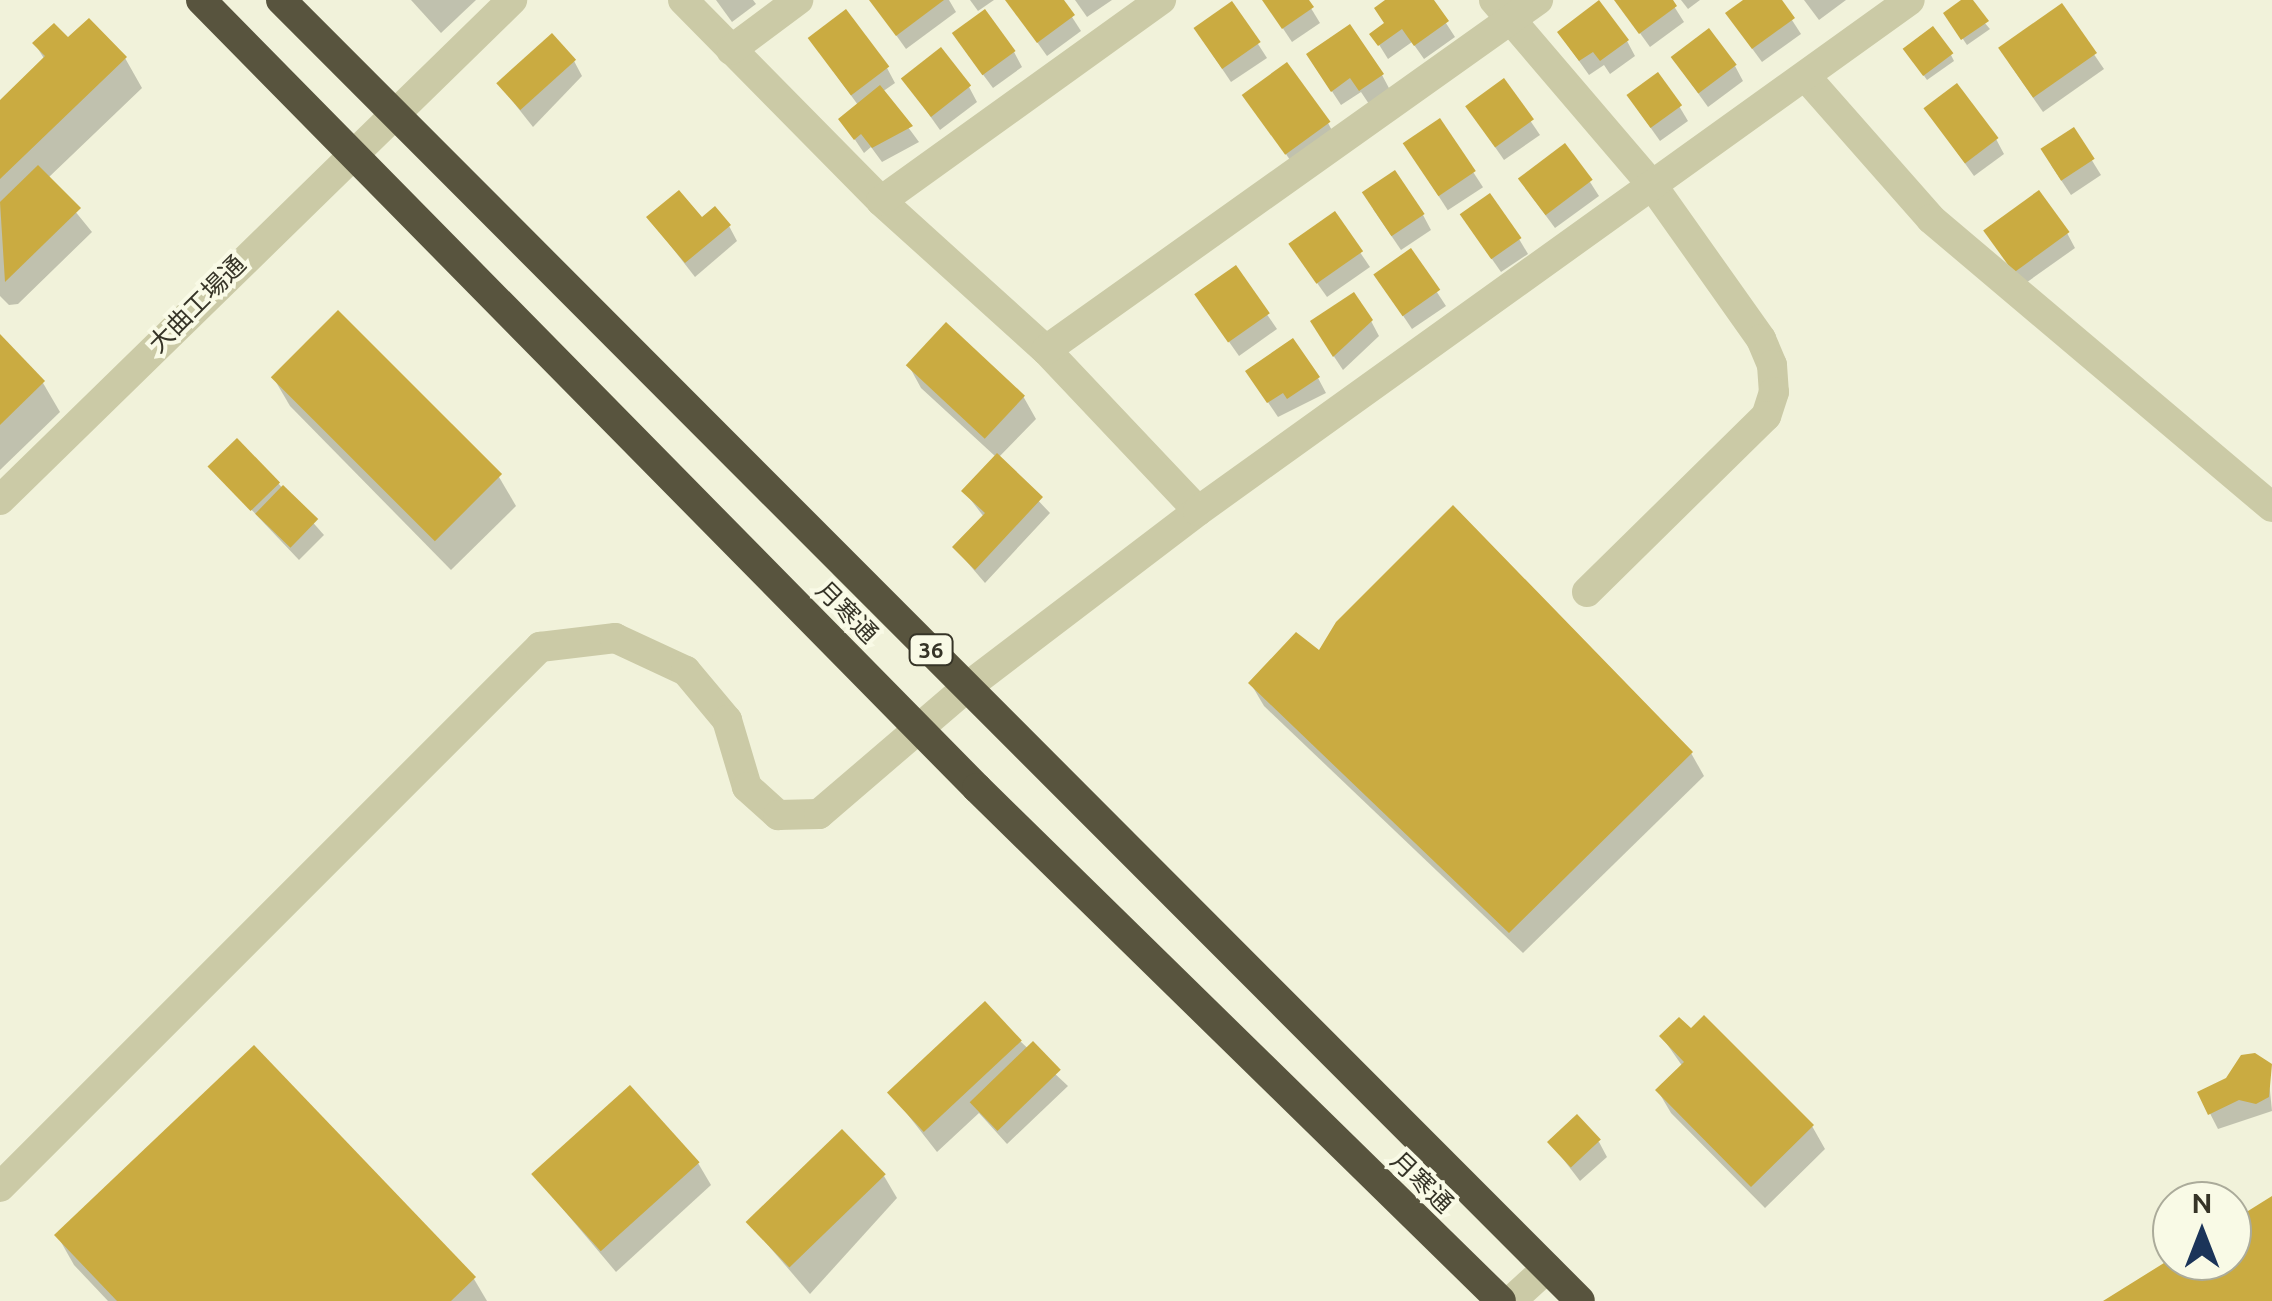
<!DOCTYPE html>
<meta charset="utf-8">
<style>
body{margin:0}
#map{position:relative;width:2272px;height:1301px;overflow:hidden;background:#f1f2da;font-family:Ubuntu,"Noto Sans JP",sans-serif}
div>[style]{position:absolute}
.shadow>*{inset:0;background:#0003;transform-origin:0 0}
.building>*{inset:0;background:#caab41;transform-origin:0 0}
.minor>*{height:30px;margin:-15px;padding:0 15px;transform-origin:15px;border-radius:15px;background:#cbcaa6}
.highway>*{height:30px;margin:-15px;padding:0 15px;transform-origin:15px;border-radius:15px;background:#58543e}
span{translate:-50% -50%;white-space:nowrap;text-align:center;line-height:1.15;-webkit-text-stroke:8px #f9fae6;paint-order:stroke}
.shield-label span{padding:2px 8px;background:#f9fae6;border:2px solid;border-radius:8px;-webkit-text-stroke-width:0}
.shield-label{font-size:22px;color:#363427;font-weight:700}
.street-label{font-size:25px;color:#363427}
.north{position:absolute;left:2152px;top:1181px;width:100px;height:100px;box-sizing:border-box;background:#f9fae6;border:2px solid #abab9a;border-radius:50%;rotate:0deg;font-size:28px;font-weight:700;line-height:40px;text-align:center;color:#363427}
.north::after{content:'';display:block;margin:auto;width:35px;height:45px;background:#1b3459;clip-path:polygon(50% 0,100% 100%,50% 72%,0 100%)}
</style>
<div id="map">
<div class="shadow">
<i style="clip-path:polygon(411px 0,476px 0,441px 33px)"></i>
<i style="clip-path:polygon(716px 0,753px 0,756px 4px,732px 22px)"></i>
<i style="clip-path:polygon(871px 0,949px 0,956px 12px,906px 49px)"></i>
<i style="clip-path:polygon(970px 0,994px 0,978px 11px)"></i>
<i style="clip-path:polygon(1007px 0,1061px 0,1081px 31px,1047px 56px)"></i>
<i style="clip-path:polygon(1075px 0,1112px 0,1087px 17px)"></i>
<i style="clip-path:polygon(1264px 0,1306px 0,1320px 23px,1292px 42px)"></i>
<i style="clip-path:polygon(1389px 0,1431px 0,1455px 37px,1424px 59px,1412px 42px,1388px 59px,1373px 35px,1387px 25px)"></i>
<i style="clip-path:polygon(1616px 0,1670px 0,1684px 22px,1650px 47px)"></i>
<i style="clip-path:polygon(1681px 0,1700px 0,1688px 9px)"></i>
<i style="clip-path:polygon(1747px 0,1779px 0,1801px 34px,1762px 62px,1737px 28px)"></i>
<i style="clip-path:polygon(1804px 0,1846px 0,1819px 20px)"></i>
<i style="clip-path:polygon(1965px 0,1990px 29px,1967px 45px,1950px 20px)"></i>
<i style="clip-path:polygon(2061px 6px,2104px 69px,2043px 112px,2009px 63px)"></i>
<i style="clip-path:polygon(68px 41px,125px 58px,142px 88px,48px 178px,92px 232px,18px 304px,9px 305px,0 296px,0 103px,45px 60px,35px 44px)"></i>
<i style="clip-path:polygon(1627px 41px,1635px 56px,1610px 74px,1604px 65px,1589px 75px,1569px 47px)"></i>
<i style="clip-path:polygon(1204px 42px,1258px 44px,1267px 58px,1231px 82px)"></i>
<i style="clip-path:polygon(964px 49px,1014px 52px,1022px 67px,993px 88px)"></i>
<i style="clip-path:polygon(820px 53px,887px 68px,895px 83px,882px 92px,919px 142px,882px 162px,871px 147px,864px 153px,841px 119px,858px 105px)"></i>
<i style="clip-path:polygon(1951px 55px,1954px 61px,1927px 80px,1910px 56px)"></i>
<i style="clip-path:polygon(574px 61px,582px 76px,533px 127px,499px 84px)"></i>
<i style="clip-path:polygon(1735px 66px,1743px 81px,1708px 107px,1682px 71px)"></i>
<i style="clip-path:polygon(1318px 70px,1382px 75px,1390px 90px,1369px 104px,1361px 92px,1341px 105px)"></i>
<i style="clip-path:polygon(903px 78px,969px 87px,977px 102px,940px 130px)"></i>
<i style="clip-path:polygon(1504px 82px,1540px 135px,1504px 160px,1477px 121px)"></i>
<i style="clip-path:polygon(1679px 106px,1688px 121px,1660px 141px,1638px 110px)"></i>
<i style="clip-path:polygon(1926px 109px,1996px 139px,2004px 154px,1974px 176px)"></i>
<i style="clip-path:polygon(1259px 116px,1328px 123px,1336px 138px,1295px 167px)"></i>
<i style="left:1440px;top:121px;width:79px;height:42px;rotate:57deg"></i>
<i style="clip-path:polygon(2073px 130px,2101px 175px,2071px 195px,2051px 165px)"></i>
<i style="clip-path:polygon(1590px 182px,1599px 196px,1555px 228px,1529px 193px)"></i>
<i style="clip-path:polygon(1373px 209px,1423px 215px,1431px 230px,1401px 250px)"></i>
<i style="clip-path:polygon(1334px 214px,1370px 267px,1327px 297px,1300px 259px)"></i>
<i style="clip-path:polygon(649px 218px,729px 226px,737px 241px,695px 277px)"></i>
<i style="clip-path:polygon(1471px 229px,1519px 239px,1528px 254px,1501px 272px)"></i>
<i style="clip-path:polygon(1986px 231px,2067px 233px,2075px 248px,2023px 285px)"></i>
<i style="clip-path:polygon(1410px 251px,1446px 306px,1412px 329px,1385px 289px)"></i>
<i style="clip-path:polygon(1235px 268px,1277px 329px,1239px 356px,1206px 309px)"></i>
<i style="clip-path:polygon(1371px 321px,1379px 336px,1343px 370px,1321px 337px)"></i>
<i style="clip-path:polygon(0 338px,43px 383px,60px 412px,0 470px)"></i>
<i style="clip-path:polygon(909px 366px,1023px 396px,1036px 419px,998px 458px,1050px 513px,985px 583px,955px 548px,984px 517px,964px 491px,996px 457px,921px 388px)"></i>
<i style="clip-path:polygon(273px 377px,499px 477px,516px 506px,451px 570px,290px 406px)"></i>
<i style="clip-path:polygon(1318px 378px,1326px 393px,1278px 417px,1257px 386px)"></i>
<i style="clip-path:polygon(211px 467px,278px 483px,324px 535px,299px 560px)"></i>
<i style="clip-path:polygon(1319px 654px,1691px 753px,1704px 776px,1523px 953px,1264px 706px,1251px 684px)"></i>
<i style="clip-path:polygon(1662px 1037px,1812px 1126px,1825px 1149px,1765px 1208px,1671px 1113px,1658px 1091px,1683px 1067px)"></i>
<i style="clip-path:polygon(1020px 1041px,1068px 1086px,1007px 1144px,979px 1113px,937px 1152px,890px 1092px)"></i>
<i style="clip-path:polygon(254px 1049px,474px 1279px,487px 1301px,108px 1301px,74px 1265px,57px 1235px)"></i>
<i style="clip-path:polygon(2267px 1061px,2272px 1111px,2218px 1129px,2200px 1094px)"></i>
<i style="clip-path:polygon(1550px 1142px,1599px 1142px,1607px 1157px,1580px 1181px)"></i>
<i style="clip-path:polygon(698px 1163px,711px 1185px,616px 1272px,535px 1176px)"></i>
<i style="clip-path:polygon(884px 1176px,897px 1198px,810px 1294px,749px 1223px)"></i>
</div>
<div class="building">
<i style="clip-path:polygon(869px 0,944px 0,896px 36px)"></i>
<i style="clip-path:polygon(1005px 0,1064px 0,1075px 15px,1037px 43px)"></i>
<i style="clip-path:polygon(1262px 0,1309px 0,1314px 7px,1282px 29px)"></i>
<i style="clip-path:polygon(1385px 0,1434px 0,1449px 21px,1414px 46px,1402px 29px,1378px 46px,1369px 34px,1384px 23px,1374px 8px)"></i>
<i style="clip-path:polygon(1599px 0,1629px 40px,1600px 61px,1593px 52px,1579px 61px,1557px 32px)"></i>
<i style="clip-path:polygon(1614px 0,1673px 0,1677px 6px,1639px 34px)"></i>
<i style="clip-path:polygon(1743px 0,1782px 0,1795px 18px,1752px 49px,1725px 13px)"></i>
<i style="clip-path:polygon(1961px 0,1973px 0,1989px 21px,1961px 40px,1943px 13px)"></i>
<i style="left:1232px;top:1px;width:50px;height:47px;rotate:55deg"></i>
<i style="left:2062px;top:3px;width:61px;height:78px;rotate:55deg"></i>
<i style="left:846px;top:9px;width:72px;height:48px;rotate:53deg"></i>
<i style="left:985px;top:9px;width:52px;height:41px;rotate:54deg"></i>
<i style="clip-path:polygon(89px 18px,127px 57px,0 179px,0 100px,45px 56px,32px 43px,54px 23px,68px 37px)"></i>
<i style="clip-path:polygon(1350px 24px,1384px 74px,1359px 91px,1350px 78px,1331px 92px,1306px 54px)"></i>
<i style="left:1933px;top:26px;width:34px;height:38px;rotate:53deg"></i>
<i style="left:1709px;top:28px;width:46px;height:48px;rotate:53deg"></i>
<i style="left:552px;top:33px;width:36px;height:75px;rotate:48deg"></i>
<i style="left:941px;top:47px;width:49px;height:51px;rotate:52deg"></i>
<i style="left:1287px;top:62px;width:74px;height:56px;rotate:54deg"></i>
<i style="left:1658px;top:72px;width:41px;height:39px;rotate:54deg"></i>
<i style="left:1504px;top:78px;width:51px;height:48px;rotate:54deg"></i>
<i style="left:1957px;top:83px;width:69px;height:42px;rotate:53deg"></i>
<i style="clip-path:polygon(880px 85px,913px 126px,872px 148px,861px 134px,854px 140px,838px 119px)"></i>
<i style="left:1440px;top:118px;width:64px;height:45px;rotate:56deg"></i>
<i style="left:2074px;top:127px;width:38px;height:40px;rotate:57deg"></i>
<i style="left:1565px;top:143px;width:46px;height:59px;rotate:53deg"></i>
<i style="clip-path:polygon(38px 165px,81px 208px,5px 282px,0 202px)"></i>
<i style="left:1395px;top:170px;width:53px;height:40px;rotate:56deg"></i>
<i style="clip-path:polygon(679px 190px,702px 217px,715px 206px,731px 225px,685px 263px,646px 217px)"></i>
<i style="left:2039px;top:190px;width:52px;height:69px;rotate:54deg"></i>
<i style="left:1490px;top:193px;width:55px;height:37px;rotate:55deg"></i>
<i style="left:1335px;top:211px;width:49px;height:57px;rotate:55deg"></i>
<i style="left:1411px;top:248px;width:51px;height:46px;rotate:55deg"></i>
<i style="left:1236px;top:265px;width:59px;height:51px;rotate:55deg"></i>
<i style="clip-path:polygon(1354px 292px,1373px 320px,1333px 357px,1310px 321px)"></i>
<i style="left:338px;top:310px;width:232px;height:95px;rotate:45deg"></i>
<i style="left:946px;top:322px;width:108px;height:59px;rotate:43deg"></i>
<i style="clip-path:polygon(0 334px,45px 381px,0 425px)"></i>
<i style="clip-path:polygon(1293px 338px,1320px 377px,1287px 399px,1283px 393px,1267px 403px,1245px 371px)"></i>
<i style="left:237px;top:438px;width:62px;height:41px;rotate:46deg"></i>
<i style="clip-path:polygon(997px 453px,1043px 497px,975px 570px,952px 547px,985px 513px,961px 491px)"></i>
<i style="left:283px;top:485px;width:49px;height:40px;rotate:44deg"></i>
<i style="clip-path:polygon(1453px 505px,1693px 752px,1509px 933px,1248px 683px,1296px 632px,1319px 650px,1336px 622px)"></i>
<i style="left:985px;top:1001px;width:54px;height:134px;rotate:47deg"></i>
<i style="clip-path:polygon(1704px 1015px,1814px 1125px,1751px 1187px,1655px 1090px,1684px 1062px,1659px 1036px,1679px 1017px,1691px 1028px)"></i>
<i style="left:1033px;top:1041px;width:40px;height:88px;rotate:46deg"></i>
<i style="clip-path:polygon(254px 1045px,476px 1277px,451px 1301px,117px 1301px,54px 1235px)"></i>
<i style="clip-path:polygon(2255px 1053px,2272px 1064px,2269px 1097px,2256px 1104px,2239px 1100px,2208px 1115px,2197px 1092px,2226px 1078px,2241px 1055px)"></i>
<i style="left:630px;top:1085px;width:104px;height:133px;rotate:48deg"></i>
<i style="left:1577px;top:1114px;width:35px;height:41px;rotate:47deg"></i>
<i style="left:842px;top:1129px;width:63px;height:134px;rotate:46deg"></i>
<i style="clip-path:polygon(2272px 1196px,2272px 1301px,2103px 1301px,2172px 1258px,2232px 1261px,2232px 1221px)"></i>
</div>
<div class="minor">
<i style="left:683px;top:0;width:282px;rotate:45.4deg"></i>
<i style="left:881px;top:201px;width:222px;rotate:42.1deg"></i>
<i style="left:1046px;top:350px;width:221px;rotate:46.6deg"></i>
<i style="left:1494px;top:0;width:243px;rotate:49.5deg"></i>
<i style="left:1652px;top:185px;width:189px;rotate:54.7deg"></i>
<i style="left:1761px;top:339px;width:28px;rotate:67deg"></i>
<i style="left:1772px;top:365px;width:27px;rotate:86deg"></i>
<i style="left:1774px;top:392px;width:25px;rotate:108deg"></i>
<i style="left:1766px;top:416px;width:251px;rotate:135.5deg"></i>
<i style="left:731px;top:50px;width:84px;rotate:-36.7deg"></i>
<i style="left:1806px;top:77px;width:189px;rotate:48.6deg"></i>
<i style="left:1931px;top:219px;width:446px;rotate:40.2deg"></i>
<i style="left:881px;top:201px;width:345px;rotate:-35.7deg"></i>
<i style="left:1046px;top:350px;width:604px;rotate:-35.43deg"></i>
<i style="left:0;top:500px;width:716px;rotate:-44.32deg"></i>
<i style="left:0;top:1187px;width:764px;rotate:-45deg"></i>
<i style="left:540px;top:647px;width:76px;rotate:-6.8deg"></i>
<i style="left:615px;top:638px;width:78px;rotate:24.9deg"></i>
<i style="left:686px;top:671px;width:64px;rotate:50.1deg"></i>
<i style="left:727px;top:720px;width:70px;rotate:73.4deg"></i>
<i style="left:747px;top:787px;width:42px;rotate:42.1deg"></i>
<i style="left:778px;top:815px;width:41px;rotate:-1.4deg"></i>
<i style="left:819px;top:814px;width:195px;rotate:-40.6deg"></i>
<i style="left:967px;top:687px;width:290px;rotate:-37.3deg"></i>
<i style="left:1198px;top:511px;width:876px;rotate:-35.67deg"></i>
<i style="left:1511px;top:1301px;width:49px;rotate:-42.5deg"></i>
</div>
<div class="highway">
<i style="left:201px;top:0;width:1106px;rotate:45.44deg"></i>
<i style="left:977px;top:788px;width:733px;rotate:44.39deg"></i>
<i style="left:281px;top:0;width:1838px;rotate:45.04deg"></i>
</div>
<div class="shield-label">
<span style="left:931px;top:650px">36</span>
</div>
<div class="street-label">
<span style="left:197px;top:304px;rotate:-45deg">大曲工場通</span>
<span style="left:847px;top:612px;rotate:45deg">月寒通</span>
<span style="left:1422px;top:1182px;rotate:44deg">月寒通</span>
</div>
<div class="north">N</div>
</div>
